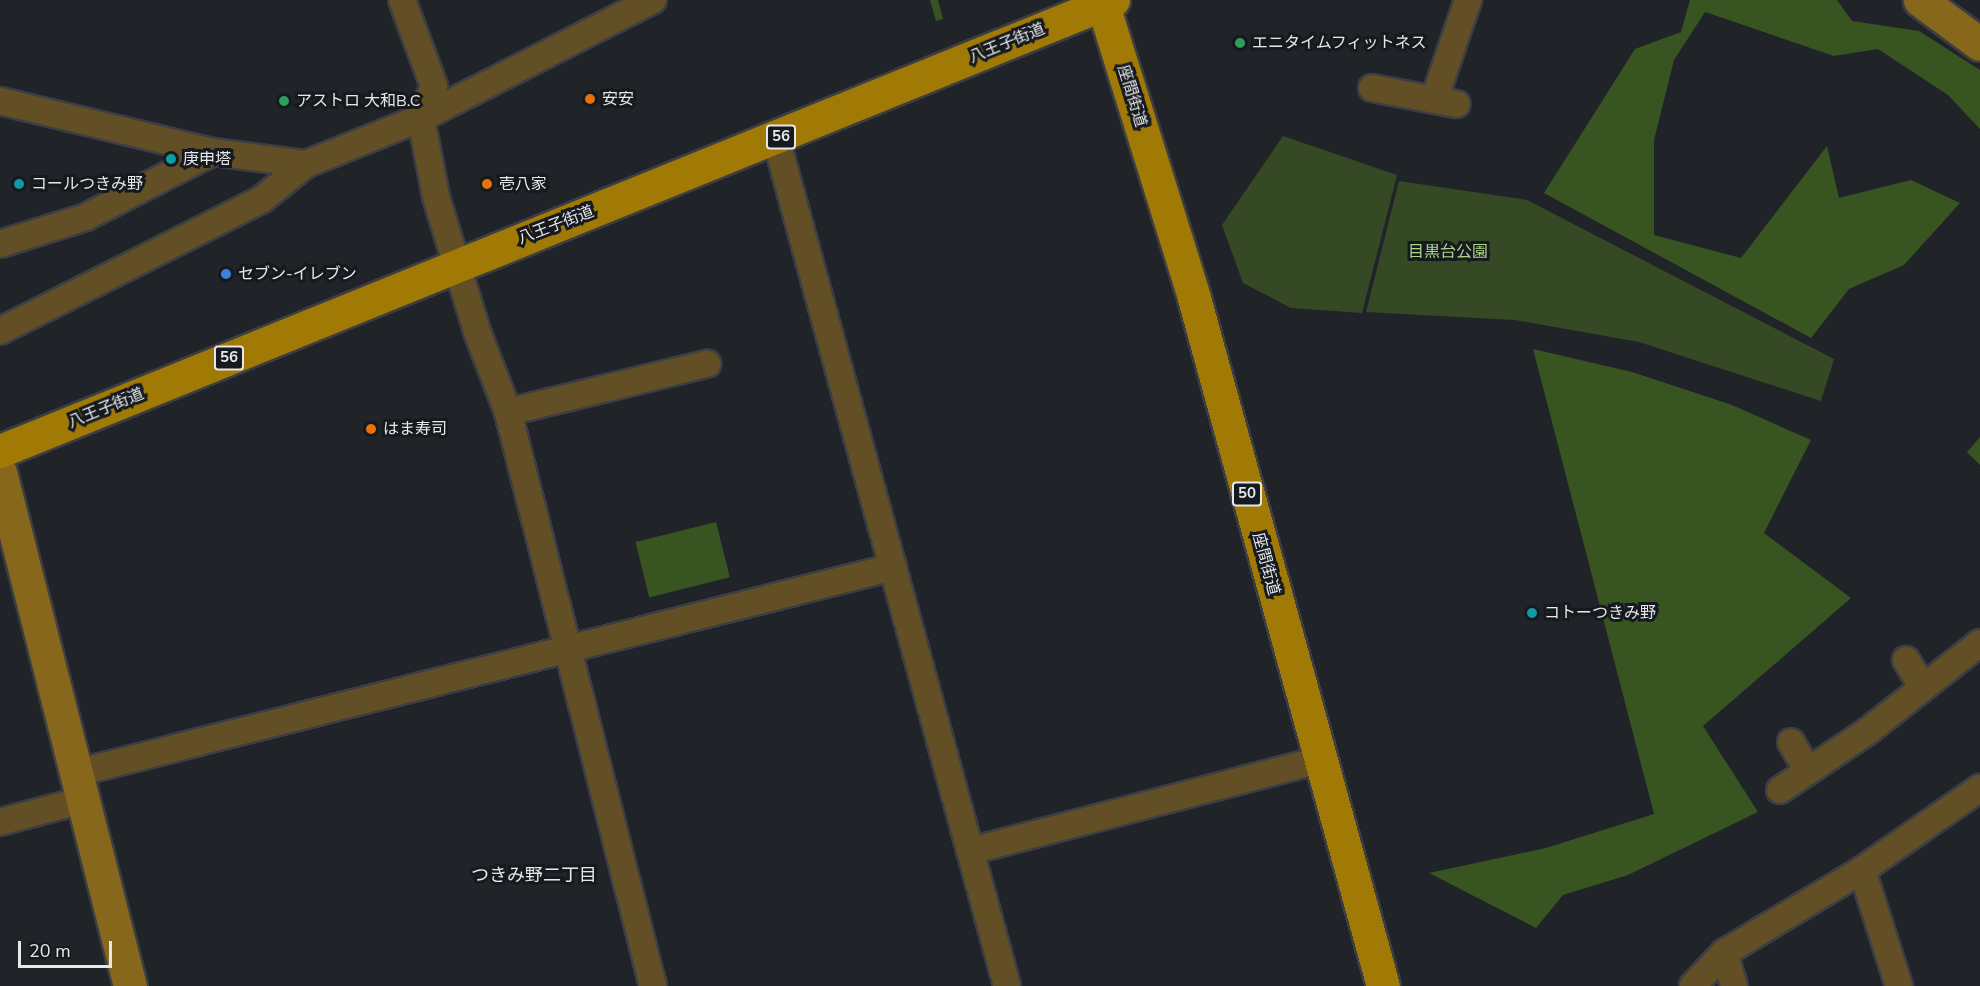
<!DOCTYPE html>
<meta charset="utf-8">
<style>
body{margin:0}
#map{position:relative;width:1980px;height:986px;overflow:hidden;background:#202328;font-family:"Nunito Sans","Noto Sans JP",sans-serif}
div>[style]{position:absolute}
.green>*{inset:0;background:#354a24}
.forest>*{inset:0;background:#385421;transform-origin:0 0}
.roads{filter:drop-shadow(2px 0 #3c3e43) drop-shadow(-2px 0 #3c3e43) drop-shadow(0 2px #3c3e43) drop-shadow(0 -2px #3c3e43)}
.street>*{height:26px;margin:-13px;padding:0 13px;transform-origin:13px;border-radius:13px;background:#624f25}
.secondary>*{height:33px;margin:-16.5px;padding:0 16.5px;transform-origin:16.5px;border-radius:16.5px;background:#86671c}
.primary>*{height:33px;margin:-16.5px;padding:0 16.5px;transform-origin:16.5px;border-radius:16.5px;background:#a17905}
.dots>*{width:16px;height:16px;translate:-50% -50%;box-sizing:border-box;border:3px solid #16191e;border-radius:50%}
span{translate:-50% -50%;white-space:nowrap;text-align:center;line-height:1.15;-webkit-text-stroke:6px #16191e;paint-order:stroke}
.shield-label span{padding:2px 4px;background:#16191e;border:2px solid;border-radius:4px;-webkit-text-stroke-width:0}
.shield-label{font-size:15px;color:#e5e7eb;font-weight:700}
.street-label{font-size:16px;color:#e5e7eb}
.poi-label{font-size:16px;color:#e5e7eb}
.left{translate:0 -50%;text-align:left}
.park-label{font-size:16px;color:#aad78a}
.neighbourhood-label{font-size:18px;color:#e5e7eb}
.scale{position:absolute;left:18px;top:941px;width:94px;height:27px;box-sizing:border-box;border:3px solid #e5e7eb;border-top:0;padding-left:8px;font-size:18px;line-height:21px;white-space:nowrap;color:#e5e7eb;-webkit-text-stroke:4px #16191e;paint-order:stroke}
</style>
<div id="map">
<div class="green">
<i style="clip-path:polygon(1283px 136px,1397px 175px,1362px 313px,1291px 308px,1243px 283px,1222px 225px)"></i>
<i style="clip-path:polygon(1399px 181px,1527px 200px,1834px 359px,1821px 401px,1639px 342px,1515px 320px,1366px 312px)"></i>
</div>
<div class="forest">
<i style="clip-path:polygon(930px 0,938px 0,943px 19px,936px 21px)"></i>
<i style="clip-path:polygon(1690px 0,1837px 0,1852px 21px,1919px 31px,1980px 70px,1980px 129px,1948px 95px,1878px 49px,1834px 56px,1705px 12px,1674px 60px,1654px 140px,1654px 235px,1741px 258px,1827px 146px,1839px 198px,1911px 180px,1960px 203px,1904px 265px,1849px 289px,1811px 338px,1544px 193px,1635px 49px,1681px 32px)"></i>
<i style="clip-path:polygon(1533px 349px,1632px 372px,1732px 405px,1811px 440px,1764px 533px,1851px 598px,1703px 726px,1758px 812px,1628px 875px,1563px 895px,1536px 928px,1429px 873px,1546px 848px,1654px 814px)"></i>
<i style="clip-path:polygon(1980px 437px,1980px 465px,1967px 452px)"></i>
<i style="left:716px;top:522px;width:57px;height:83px;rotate:76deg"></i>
</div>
<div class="roads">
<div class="street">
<i style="left:402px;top:0;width:92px;rotate:69.6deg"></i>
<i style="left:434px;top:86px;width:35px;rotate:112deg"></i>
<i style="left:421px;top:118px;width:80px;rotate:79.2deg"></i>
<i style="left:436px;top:197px;width:143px;rotate:73deg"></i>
<i style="left:478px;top:334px;width:84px;rotate:69deg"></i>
<i style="left:508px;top:412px;width:592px;rotate:75.82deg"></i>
<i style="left:1372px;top:88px;width:86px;rotate:10.8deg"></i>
<i style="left:1434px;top:100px;width:106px;rotate:-71.2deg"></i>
<i style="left:0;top:101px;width:219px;rotate:13.5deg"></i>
<i style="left:213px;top:152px;width:94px;rotate:7.4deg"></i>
<i style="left:776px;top:139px;width:878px;rotate:74.74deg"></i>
<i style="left:0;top:244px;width:90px;rotate:-17.4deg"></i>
<i style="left:86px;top:217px;width:143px;rotate:-27.1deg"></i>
<i style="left:0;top:331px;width:292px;rotate:-26.7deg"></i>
<i style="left:261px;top:200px;width:58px;rotate:-38.7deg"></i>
<i style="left:306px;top:164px;width:124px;rotate:-21.8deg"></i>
<i style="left:421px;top:118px;width:260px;rotate:-27deg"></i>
<i style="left:508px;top:412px;width:205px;rotate:-13.6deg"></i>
<i style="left:1906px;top:660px;width:32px;rotate:58deg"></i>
<i style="left:1791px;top:742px;width:32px;rotate:60deg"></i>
<i style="left:76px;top:773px;width:843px;rotate:-14.15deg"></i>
<i style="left:1780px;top:790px;width:106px;rotate:-33.8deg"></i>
<i style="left:1868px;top:731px;width:142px;rotate:-38.2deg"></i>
<i style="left:0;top:822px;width:86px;rotate:-14.8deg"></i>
<i style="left:970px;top:851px;width:361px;rotate:-14.6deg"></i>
<i style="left:1862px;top:870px;width:122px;rotate:72.3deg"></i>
<i style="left:1724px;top:953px;width:34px;rotate:73deg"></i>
<i style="left:1693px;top:986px;width:45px;rotate:-46.8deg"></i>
<i style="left:1724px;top:953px;width:161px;rotate:-31deg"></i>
<i style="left:1862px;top:870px;width:144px;rotate:-34.8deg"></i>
</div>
<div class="secondary">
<i style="left:1920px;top:0;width:74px;rotate:36.3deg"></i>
<i style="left:0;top:472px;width:530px;rotate:75.81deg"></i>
</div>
<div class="primary">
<i style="left:1103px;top:5px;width:307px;rotate:72.7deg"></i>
<i style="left:1194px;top:298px;width:713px;rotate:74.64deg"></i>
<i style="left:0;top:451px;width:1201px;rotate:-22.06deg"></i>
</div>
</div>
<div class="dots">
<i style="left:1240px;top:43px;background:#2e9e5b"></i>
<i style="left:590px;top:99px;background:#e8710a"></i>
<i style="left:284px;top:101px;background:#2e9e5b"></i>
<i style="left:171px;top:159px;background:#0f9aa8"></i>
<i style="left:19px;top:184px;background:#0f9aa8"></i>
<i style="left:487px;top:184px;background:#e8710a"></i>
<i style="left:226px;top:274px;background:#3f7fe0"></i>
<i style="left:371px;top:429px;background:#e8710a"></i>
<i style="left:1532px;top:613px;background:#0f9aa8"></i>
</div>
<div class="shield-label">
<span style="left:781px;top:137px">56</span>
<span style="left:229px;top:358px">56</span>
<span style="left:1247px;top:494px">50</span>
</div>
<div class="street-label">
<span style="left:1007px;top:43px;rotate:-22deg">八王子街道</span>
<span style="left:1132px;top:96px;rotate:73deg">座間街道</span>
<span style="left:556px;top:225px;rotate:-21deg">八王子街道</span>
<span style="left:106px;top:408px;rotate:-22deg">八王子街道</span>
<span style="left:1266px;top:564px;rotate:75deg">座間街道</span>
</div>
<div class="poi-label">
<span class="left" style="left:1252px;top:43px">エニタイムフィットネス</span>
<span class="left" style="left:602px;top:99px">安安</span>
<span class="left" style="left:296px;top:101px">アストロ 大和B.C</span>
<span class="left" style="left:183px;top:159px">庚申塔</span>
<span class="left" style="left:31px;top:184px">コールつきみ野</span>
<span class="left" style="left:499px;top:184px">壱八家</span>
<span class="left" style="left:238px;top:274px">セブン-イレブン</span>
<span class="left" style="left:383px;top:429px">はま寿司</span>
<span class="left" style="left:1544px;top:613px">コトーつきみ野</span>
</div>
<div class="park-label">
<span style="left:1448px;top:252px">目黒台公園</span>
</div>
<div class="neighbourhood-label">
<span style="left:534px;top:875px">つきみ野二丁目</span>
</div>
<div class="scale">20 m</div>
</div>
